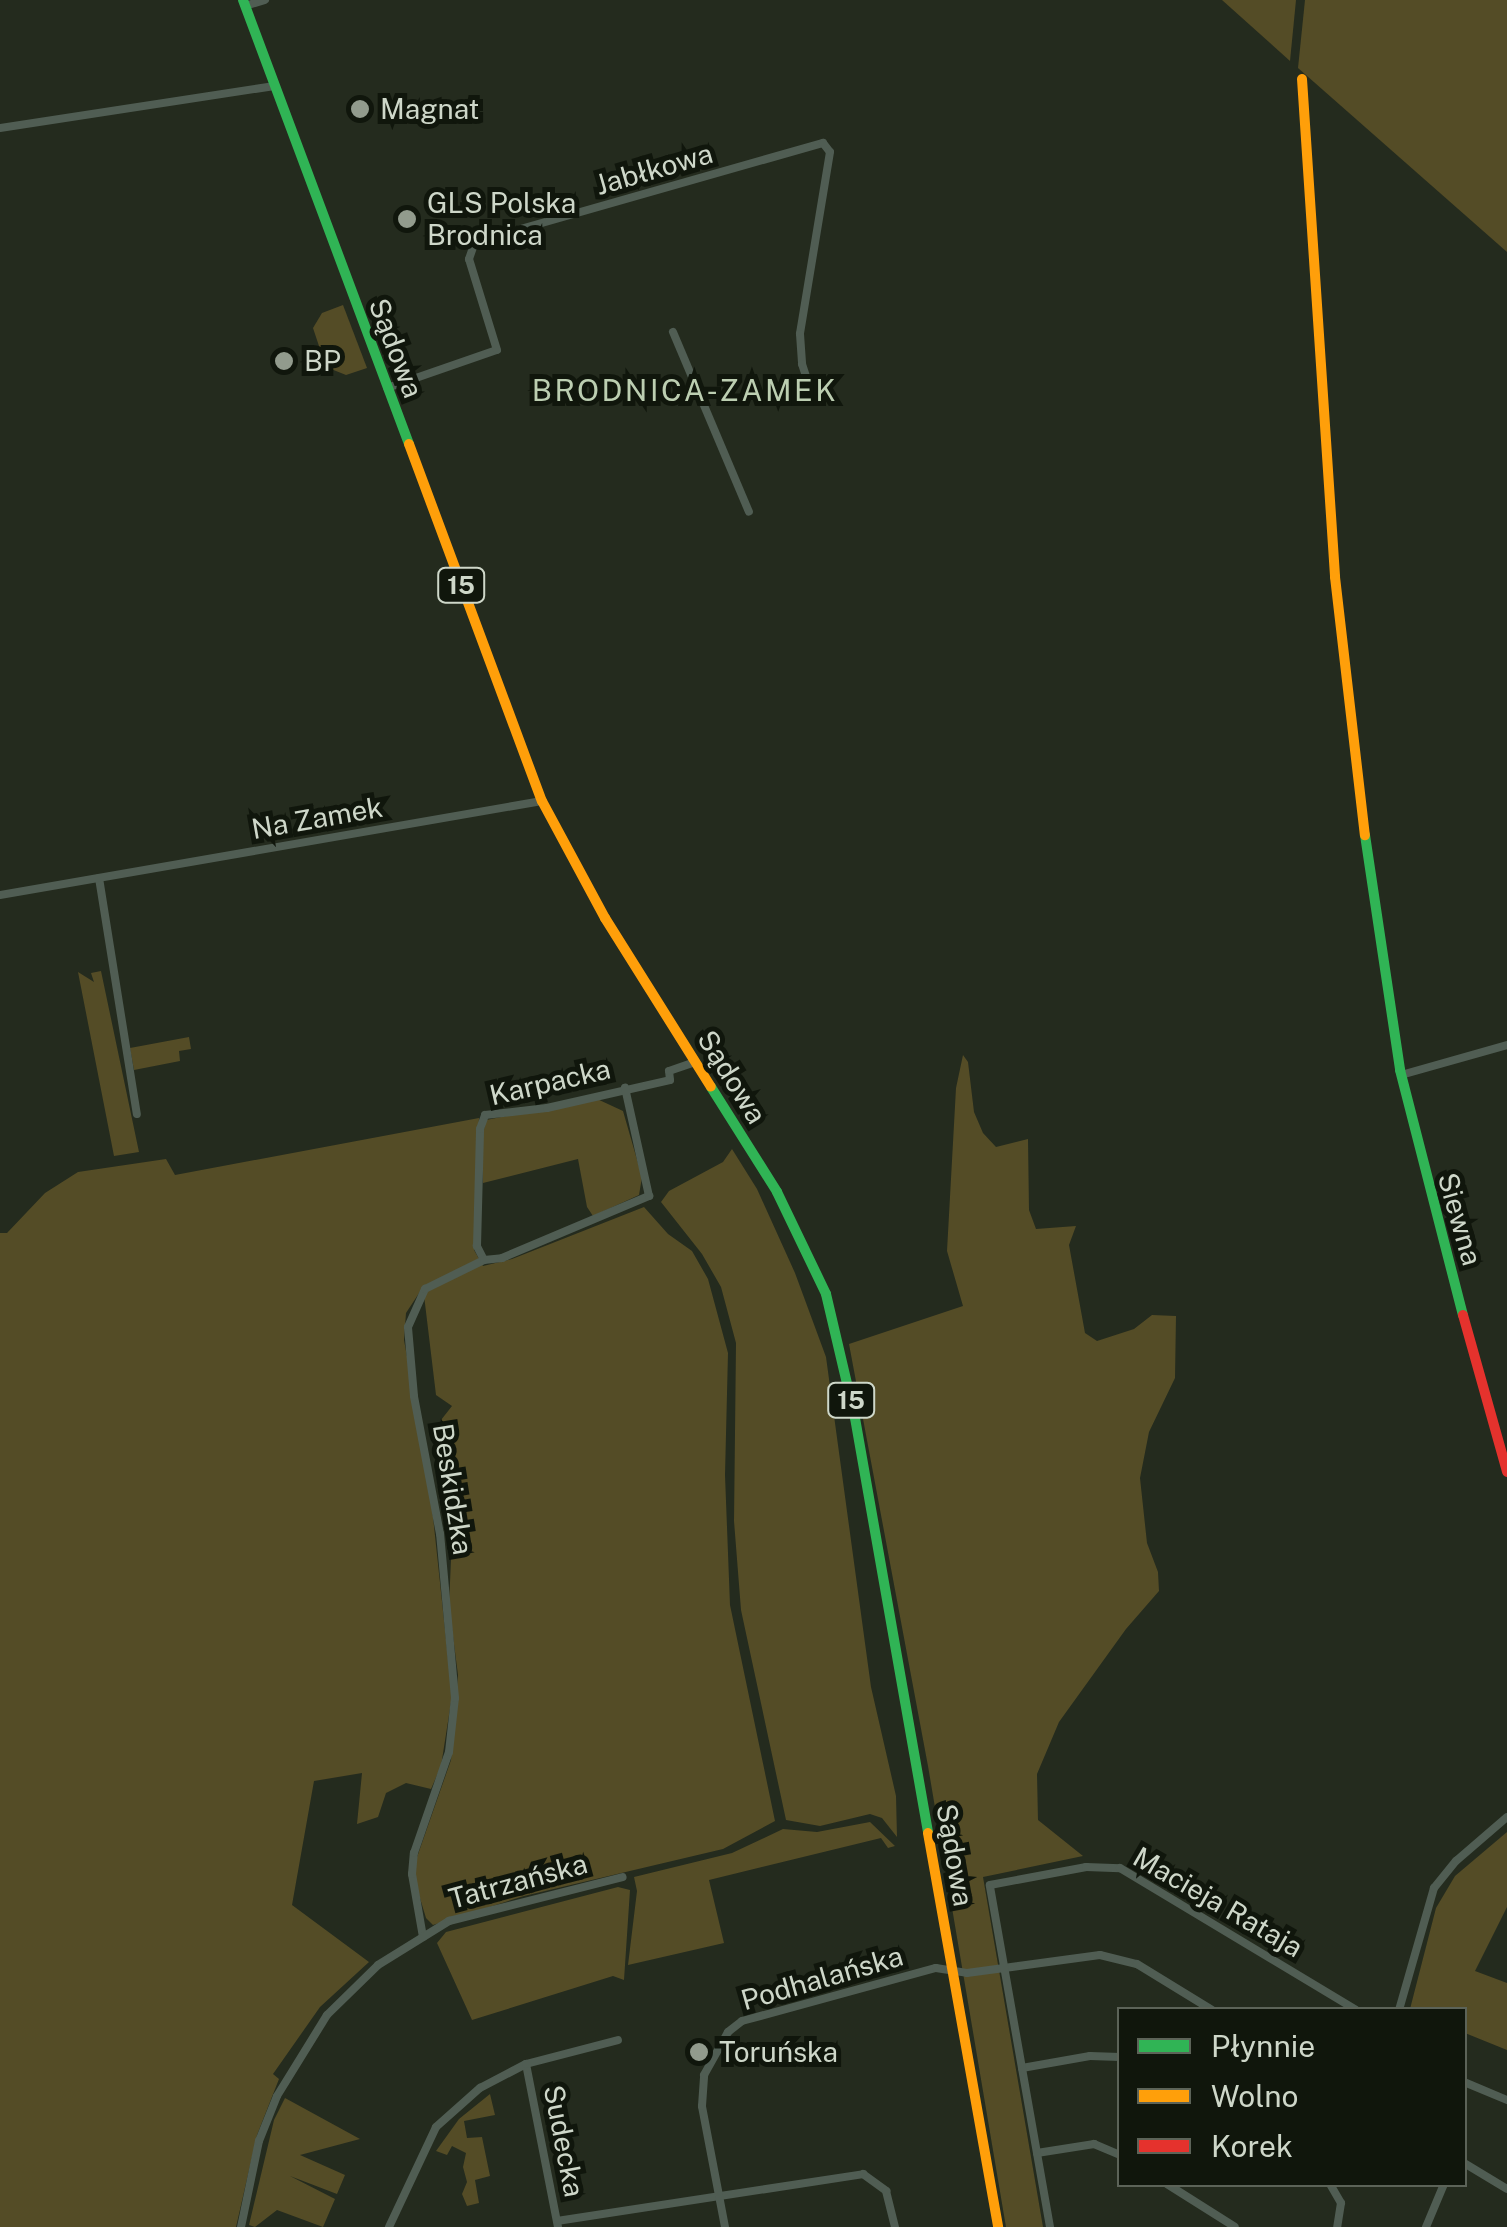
<!DOCTYPE html>
<meta charset="utf-8">
<style>
body{margin:0}
#map{position:relative;width:1507px;height:2227px;overflow:hidden;background:#242b1e;font-family:"Public Sans",sans-serif}
div>[style]{position:absolute}
.green>*{inset:0;background:#544c26}
.street>*{height:8px;margin:-4px;padding:0 4px;transform-origin:4px;border-radius:4px;background:#505d53}
.fast>*{height:10px;margin:-5px;padding:0 5px;transform-origin:5px;border-radius:5px;background:#30b455}
.slow>*{height:10px;margin:-5px;padding:0 5px;transform-origin:5px;border-radius:5px;background:#ff9f0a}
.jam>*{height:10px;margin:-5px;padding:0 5px;transform-origin:5px;border-radius:5px;background:#e5322d}
.dots>*{width:28px;height:28px;translate:-50% -50%;box-sizing:border-box;border:5px solid #10160c;border-radius:50%}
span{translate:-50% -50%;white-space:nowrap;text-align:center;line-height:1.15;-webkit-text-stroke:10px #10160c;paint-order:stroke}
.shield-label span{padding:2px 8px;background:#10160c;border:2px solid;border-radius:8px;-webkit-text-stroke-width:0}
.shield-label{font-size:25px;color:#ced7c9;font-weight:700}
.poi-label{font-size:28px;color:#ced7c9}
.left{translate:0 -50%;text-align:left}
.street-label{font-size:28px;color:#ced7c9}
.neighbourhood-label{font-size:30px;color:#bcceb1;letter-spacing:2.5px}
.legend{position:absolute;left:1117px;top:2007px;width:350px;height:180px;box-sizing:border-box;background:#10160c;border:2px solid #5c6358;margin:0;padding:12px 18px;list-style:none;font-size:30px;color:#ced7c9}
.legend li{display:flex;align-items:center;gap:20px;height:50px}
.legend b{width:50px;border:2px solid #5c6358}
</style>
<div id="map">
<div class="green">
<i style="clip-path:polygon(1222px 0,1296px 0,1290px 61px)"></i>
<i style="clip-path:polygon(1305px 0,1507px 0,1507px 252px,1298px 68px)"></i>
<i style="clip-path:polygon(343px 305px,367px 368px,346px 375px,326px 367px,313px 328px,322px 313px)"></i>
<i style="clip-path:polygon(101px 971px,139px 1152px,114px 1156px,78px 972px,94px 982px,91px 973px)"></i>
<i style="clip-path:polygon(189px 1037px,191px 1049px,179px 1051px,180px 1061px,134px 1070px,130px 1048px)"></i>
<i style="clip-path:polygon(963px 1055px,968px 1062px,974px 1112px,983px 1133px,996px 1147px,1028px 1139px,1029px 1210px,1036px 1229px,1076px 1226px,1069px 1245px,1085px 1333px,1097px 1341px,1134px 1329px,1152px 1315px,1176px 1316px,1175px 1378px,1149px 1432px,1140px 1478px,1147px 1543px,1158px 1572px,1159px 1591px,1126px 1629px,1059px 1722px,1037px 1774px,1038px 1820px,1083px 1856px,983px 1877px,1043px 2227px,1006px 2227px,928px 1766px,849px 1344px,963px 1306px,947px 1251px,956px 1088px)"></i>
<i style="clip-path:polygon(595px 1098px,623px 1111px,642px 1177px,639px 1195px,593px 1216px,587px 1207px,578px 1159px,483px 1183px,482px 1138px,486px 1120px)"></i>
<i style="clip-path:polygon(479px 1118px,474px 1250px,483px 1266px,512px 1259px,644px 1207px,668px 1234px,692px 1251px,708px 1279px,728px 1353px,725px 1475px,730px 1605px,775px 1821px,723px 1849px,524px 1896px,433px 1925px,426px 1918px,416px 1885px,416px 1860px,451px 1760px,458px 1675px,449px 1605px,452px 1537px,441px 1420px,452px 1406px,436px 1395px,423px 1287px,406px 1313px,404px 1340px,429px 1479px,452px 1696px,441px 1766px,431px 1789px,406px 1783px,386px 1793px,378px 1817px,357px 1824px,362px 1773px,314px 1781px,292px 1905px,369px 1962px,320px 2007px,273px 2074px,279px 2079px,257px 2135px,236px 2227px,0 2227px,0 1233px,7px 1233px,45px 1193px,78px 1172px,166px 1159px,175px 1175px)"></i>
<i style="clip-path:polygon(732px 1149px,757px 1189px,795px 1273px,826px 1357px,871px 1687px,896px 1796px,897px 1837px,882px 1818px,870px 1814px,820px 1826px,786px 1820px,741px 1610px,734px 1521px,736px 1343px,721px 1287px,702px 1254px,661px 1202px,669px 1191px,723px 1162px)"></i>
<i style="clip-path:polygon(870px 1822px,895px 1846px,888px 1848px,881px 1838px,709px 1880px,724px 1943px,628px 1965px,637px 1891px,634px 1877px,732px 1853px,783px 1829px,817px 1832px)"></i>
<i style="clip-path:polygon(1507px 1832px,1507px 1907px,1475px 1971px,1507px 1983px,1507px 2050px,1465px 2033px,1464px 2010px,1410px 2009px,1436px 1908px,1455px 1876px)"></i>
<i style="clip-path:polygon(618px 1887px,630px 1890px,624px 1980px,613px 1976px,472px 2020px,437px 1943px,446px 1932px)"></i>
<i style="clip-path:polygon(490px 2094px,495px 2115px,464px 2121px,467px 2138px,482px 2137px,490px 2176px,475px 2180px,479px 2203px,467px 2206px,462px 2194px,467px 2182px,463px 2167px,466px 2153px,452px 2146px,447px 2155px,436px 2151px,459px 2119px)"></i>
<i style="clip-path:polygon(285px 2098px,360px 2139px,300px 2155px,345px 2175px,337px 2194px,290px 2176px,335px 2199px,323px 2227px,277px 2210px,255px 2227px,249px 2225px,274px 2120px)"></i>
</div>
<div class="street">
<i style="left:245px;top:6px;width:21px;rotate:-17deg"></i>
<i style="left:0;top:128px;width:276px;rotate:-8.7deg"></i>
<i style="left:673px;top:332px;width:195px;rotate:67.1deg"></i>
<i style="left:387px;top:388px;width:116px;rotate:-19.1deg"></i>
<i style="left:497px;top:350px;width:95px;rotate:-107.1deg"></i>
<i style="left:469px;top:259px;width:18px;rotate:-71deg"></i>
<i style="left:475px;top:242px;width:362px;rotate:-15.9deg"></i>
<i style="left:823px;top:143px;width:11px;rotate:52deg"></i>
<i style="left:830px;top:152px;width:184px;rotate:99.4deg"></i>
<i style="left:800px;top:334px;width:30px;rotate:86deg"></i>
<i style="left:802px;top:364px;width:25px;rotate:72deg"></i>
<i style="left:99px;top:878px;width:239px;rotate:80.9deg"></i>
<i style="left:0;top:895px;width:550px;rotate:-9.84deg"></i>
<i style="left:1401px;top:1075px;width:110px;rotate:-15.8deg"></i>
<i style="left:484px;top:1260px;width:16px;rotate:-117deg"></i>
<i style="left:477px;top:1246px;width:117px;rotate:-88.5deg"></i>
<i style="left:480px;top:1129px;width:15px;rotate:-70deg"></i>
<i style="left:485px;top:1115px;width:62px;rotate:-6.4deg"></i>
<i style="left:547px;top:1108px;width:126px;rotate:-12.8deg"></i>
<i style="left:670px;top:1080px;width:9px;rotate:-96deg"></i>
<i style="left:669px;top:1071px;width:28px;rotate:-19deg"></i>
<i style="left:423px;top:1937px;width:64px;rotate:-99.9deg"></i>
<i style="left:412px;top:1874px;width:21px;rotate:-85deg"></i>
<i style="left:414px;top:1853px;width:107px;rotate:-70.9deg"></i>
<i style="left:449px;top:1752px;width:54px;rotate:-83.7deg"></i>
<i style="left:455px;top:1698px;width:165px;rotate:-95.2deg"></i>
<i style="left:440px;top:1534px;width:140px;rotate:-100.7deg"></i>
<i style="left:414px;top:1396px;width:69px;rotate:-95deg"></i>
<i style="left:408px;top:1327px;width:42px;rotate:-65.9deg"></i>
<i style="left:425px;top:1289px;width:66px;rotate:-26.2deg"></i>
<i style="left:484px;top:1260px;width:18px;rotate:-6deg"></i>
<i style="left:502px;top:1258px;width:160px;rotate:-22.9deg"></i>
<i style="left:649px;top:1196px;width:111px;rotate:-102.5deg"></i>
<i style="left:1399px;top:2010px;width:127px;rotate:-74deg"></i>
<i style="left:1434px;top:1888px;width:35px;rotate:-51deg"></i>
<i style="left:1456px;top:1861px;width:67px;rotate:-40.8deg"></i>
<i style="left:526px;top:2064px;width:166px;rotate:78.9deg"></i>
<i style="left:1022px;top:2068px;width:69px;rotate:-10deg"></i>
<i style="left:1090px;top:2056px;width:30px;rotate:2deg"></i>
<i style="left:1464px;top:2082px;width:47px;rotate:22.7deg"></i>
<i style="left:1037px;top:2153px;width:58px;rotate:-9deg"></i>
<i style="left:1094px;top:2144px;width:28px;rotate:23deg"></i>
<i style="left:1464px;top:2163px;width:50px;rotate:31.2deg"></i>
<i style="left:1167px;top:2184px;width:80px;rotate:32.3deg"></i>
<i style="left:1330px;top:2184px;width:22px;rotate:60deg"></i>
<i style="left:1341px;top:2203px;width:24px;rotate:99deg"></i>
<i style="left:557px;top:2221px;width:310px;rotate:-8.7deg"></i>
<i style="left:863px;top:2174px;width:29px;rotate:36deg"></i>
<i style="left:886px;top:2191px;width:37px;rotate:76deg"></i>
<i style="left:241px;top:2227px;width:88px;rotate:-78.2deg"></i>
<i style="left:259px;top:2141px;width:48px;rotate:-68.2deg"></i>
<i style="left:277px;top:2096px;width:95px;rotate:-58.3deg"></i>
<i style="left:327px;top:2015px;width:71px;rotate:-44.4deg"></i>
<i style="left:378px;top:1965px;width:84px;rotate:-31.8deg"></i>
<i style="left:449px;top:1921px;width:179px;rotate:-14.2deg"></i>
<i style="left:389px;top:2227px;width:110px;rotate:-64.8deg"></i>
<i style="left:436px;top:2127px;width:59px;rotate:-41.6deg"></i>
<i style="left:480px;top:2088px;width:52px;rotate:-27.6deg"></i>
<i style="left:526px;top:2064px;width:95px;rotate:-14.6deg"></i>
<i style="left:725px;top:2227px;width:123px;rotate:-100.8deg"></i>
<i style="left:702px;top:2106px;width:31px;rotate:-86deg"></i>
<i style="left:704px;top:2075px;width:49px;rotate:-60.8deg"></i>
<i style="left:728px;top:2032px;width:18px;rotate:-38deg"></i>
<i style="left:742px;top:2021px;width:201px;rotate:-15.3deg"></i>
<i style="left:936px;top:1968px;width:31px;rotate:9deg"></i>
<i style="left:967px;top:1973px;width:134px;rotate:-7.7deg"></i>
<i style="left:1100px;top:1955px;width:38px;rotate:14deg"></i>
<i style="left:1137px;top:1964px;width:88px;rotate:31.5deg"></i>
<i style="left:1050px;top:2227px;width:347px;rotate:-100deg"></i>
<i style="left:990px;top:1885px;width:98px;rotate:-10.6deg"></i>
<i style="left:1086px;top:1867px;width:34px;rotate:2deg"></i>
<i style="left:1120px;top:1868px;width:275px;rotate:31deg"></i>
<i style="left:1426px;top:2227px;width:47px;rotate:-67.3deg"></i>
</div>
<div class="fast">
<i style="left:243px;top:0;width:474px;rotate:69.5deg"></i>
<i style="left:1365px;top:835px;width:238px;rotate:81.5deg"></i>
<i style="left:1400px;top:1070px;width:253px;rotate:75.6deg"></i>
<i style="left:711px;top:1087px;width:124px;rotate:57.8deg"></i>
<i style="left:777px;top:1192px;width:113px;rotate:64.3deg"></i>
<i style="left:826px;top:1294px;width:127px;rotate:76.8deg"></i>
<i style="left:855px;top:1418px;width:421px;rotate:80deg"></i>
</div>
<div class="slow">
<i style="left:1302px;top:79px;width:499px;rotate:86.2deg"></i>
<i style="left:1335px;top:577px;width:260px;rotate:83.4deg"></i>
<i style="left:409px;top:444px;width:381px;rotate:69.6deg"></i>
<i style="left:542px;top:801px;width:133px;rotate:61.7deg"></i>
<i style="left:605px;top:918px;width:199px;rotate:57.9deg"></i>
<i style="left:928px;top:1833px;width:400px;rotate:79.9deg"></i>
</div>
<div class="jam">
<i style="left:1463px;top:1315px;width:163px;rotate:74.3deg"></i>
</div>
<div class="dots">
<i style="left:360px;top:109px;background:#929b8d"></i>
<i style="left:407px;top:219px;background:#929b8d"></i>
<i style="left:284px;top:361px;background:#929b8d"></i>
<i style="left:699px;top:2052px;background:#929b8d"></i>
</div>
<div class="shield-label">
<span style="left:461px;top:585px">15</span>
<span style="left:851px;top:1400px">15</span>
</div>
<div class="poi-label">
<span class="left" style="left:380px;top:109px">Magnat</span>
<span class="left" style="left:427px;top:219px">GLS Polska<br>Brodnica</span>
<span class="left" style="left:304px;top:361px">BP</span>
<span class="left" style="left:719px;top:2052px">Toruńska</span>
</div>
<div class="street-label">
<span style="left:654px;top:169px;rotate:-16deg">Jabłkowa</span>
<span style="left:396px;top:348px;rotate:69deg">Sądowa</span>
<span style="left:317px;top:818px;rotate:-10deg">Na Zamek</span>
<span style="left:732px;top:1077px;rotate:58deg">Sądowa</span>
<span style="left:550px;top:1082px;rotate:-13deg">Karpacka</span>
<span style="left:1460px;top:1219px;rotate:74deg">Siewna</span>
<span style="left:453px;top:1489px;rotate:81deg">Beskidzka</span>
<span style="left:955px;top:1855px;rotate:80deg">Sądowa</span>
<span style="left:518px;top:1881px;rotate:-15deg">Tatrzańska</span>
<span style="left:1218px;top:1902px;rotate:30deg">Macieja Rataja</span>
<span style="left:822px;top:1978px;rotate:-16deg">Podhalańska</span>
<span style="left:564px;top:2141px;rotate:79deg">Sudecka</span>
</div>
<div class="neighbourhood-label">
<span style="left:685px;top:390px">BRODNICA-ZAMEK</span>
</div>
<ul class="legend">
<li><b style="height:12px;background:#30b455"></b>Płynnie</li>
<li><b style="height:12px;background:#ff9f0a"></b>Wolno</li>
<li><b style="height:12px;background:#e5322d"></b>Korek</li>
</ul>
</div>
